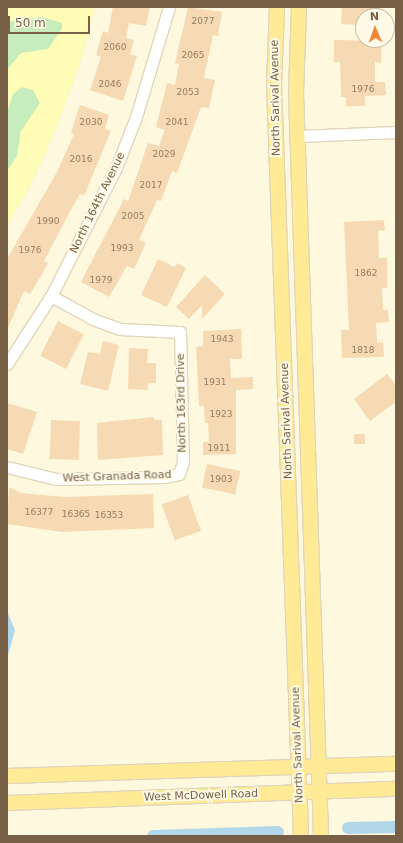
<!DOCTYPE html>
<style>
body{margin:0}
#map{position:relative;width:403px;height:843px;overflow:hidden;background:#fef8df;font-family:"DejaVu Sans",sans-serif}
div>[style]{position:absolute}
.green>*{inset:0;background:#c8edbd}
.sand>*{inset:0;background:#fffcb8}
.water>*{inset:0;background:#b2d7e9}
.canal>*{height:12px;margin:-6px;padding:0 6px;transform-origin:6px;border-radius:6px;background:#b2d7e9}
.building>*{inset:0;background:#f6dab4;transform-origin:0 0}
.roads{filter:drop-shadow(1px 0 #e3d5ba) drop-shadow(-1px 0 #e3d5ba) drop-shadow(0 1px #e3d5ba) drop-shadow(0 -1px #e3d5ba)}
.minor>*{height:11px;margin:-5.5px;padding:0 5.5px;transform-origin:5.5px;border-radius:5.5px;background:#fff}
.major>*{height:14px;margin:-7px;padding:0 7px;transform-origin:7px;border-radius:7px;background:#ffeb95}
span{translate:-50% -50%;white-space:nowrap;text-align:center;line-height:1.15;-webkit-text-stroke:4px #fffae7;paint-order:stroke}
.number-label{font-size:9px;color:#977e61}
.number-label span{-webkit-text-stroke-width:0}
.street-label{font-size:11px;color:#776045}
.frame{position:absolute;inset:0;border:8px solid #776045;pointer-events:none}
.north{position:absolute;left:355px;top:8px;width:40px;height:40px;box-sizing:border-box;background:#fffae7;border:1px solid #c9bca6;border-radius:50%;rotate:358deg;font-size:11px;font-weight:700;line-height:16px;text-align:center;color:#776045}
.north::after{content:'';display:block;margin:auto;width:14px;height:18px;background:#f48438;clip-path:polygon(50% 0,100% 100%,50% 72%,0 100%)}
.scale{position:absolute;left:8px;top:16px;width:82px;height:18px;box-sizing:border-box;border:2px solid #776045;border-top:0;padding-left:5px;font-size:12px;line-height:14px;white-space:nowrap;color:#776045;-webkit-text-stroke:3px #fffae7;paint-order:stroke}
</style>
<div id="map">
<div class="green">
<i style="clip-path:polygon(7px 7px,95px 7px,82px 57px,56px 129px,28px 191px,7px 225px)"></i>
</div>
<div class="sand">
<i style="clip-path:polygon(7px 7px,95px 7px,82px 57px,56px 129px,28px 191px,7px 225px,7px 171px,17px 156px,21px 131px,40px 103px,33px 90px,22px 87px,13px 94px,7px 112px,7px 70px,21px 53px,48px 49px,62px 29px,62px 23px,42px 17px,7px 22px)"></i>
</div>
<div class="water">
<i style="clip-path:polygon(7px 611px,15px 630px,7px 659px)"></i>
</div>
<div class="canal">
<i style="left:348px;top:828px;width:48px;rotate:-1.2deg"></i>
<i style="left:153px;top:836px;width:125px;rotate:-1.8deg"></i>
</div>
<div class="building">
<i style="clip-path:polygon(113px 7px,150px 7px,146px 26px,129px 23px,126px 38px,134px 40px,130px 54px,137px 56px,123px 101px,90px 90px,101px 57px,96px 55px,103px 31px,108px 33px)"></i>
<i style="clip-path:polygon(188px 7px,222px 12px,218px 36px,213px 35px,204px 78px,215px 80px,209px 108px,201px 107px,177px 173px,172px 171px,161px 201px,157px 200px,139px 240px,146px 243px,134px 269px,127px 266px,109px 297px,81px 282px,124px 199px,128px 201px,148px 143px,159px 146px,165px 130px,156px 127px,167px 83px,175px 85px,179px 64px,175px 63px)"></i>
<i style="clip-path:polygon(342px 7px,381px 7px,380px 16px,363px 16px,363px 25px,341px 24px)"></i>
<i style="clip-path:polygon(334px 40px,382px 41px,381px 63px,375px 62px,375px 82px,385px 82px,386px 95px,365px 96px,365px 106px,346px 106px,346px 97px,341px 97px,340px 62px,334px 62px)"></i>
<i style="clip-path:polygon(80px 105px,109px 115px,105px 129px,111px 131px,84px 196px,80px 194px,73px 206px,44px 261px,48px 263px,44px 271px,30px 294px,24px 291px,7px 330px,7px 259px,57px 172px,74px 134px,71px 132px)"></i>
<i style="clip-path:polygon(384px 220px,385px 230px,378px 231px,379px 258px,387px 258px,387px 288px,382px 288px,383px 310px,388px 310px,389px 322px,376px 323px,377px 343px,383px 342px,384px 357px,342px 358px,341px 330px,349px 330px,344px 222px)"></i>
<i style="clip-path:polygon(158px 259px,175px 267px,177px 263px,186px 268px,167px 307px,141px 295px)"></i>
<i style="clip-path:polygon(205px 275px,225px 294px,202px 319px,202px 305px,189px 319px,176px 307px)"></i>
<i style="left:58px;top:321px;width:29px;height:39px;rotate:27deg"></i>
<i style="clip-path:polygon(241px 329px,242px 359px,230px 359px,231px 378px,253px 377px,253px 389px,236px 390px,236px 454px,203px 455px,203px 442px,209px 442px,208px 423px,205px 423px,204px 406px,199px 406px,196px 347px,203px 346px,203px 331px)"></i>
<i style="clip-path:polygon(103px 341px,119px 345px,108px 391px,80px 384px,88px 352px,100px 354px)"></i>
<i style="clip-path:polygon(129px 348px,148px 349px,147px 363px,156px 363px,156px 383px,148px 383px,148px 390px,128px 389px)"></i>
<i style="clip-path:polygon(387px 374px,396px 386px,396px 402px,370px 421px,354px 399px)"></i>
<i style="clip-path:polygon(7px 403px,37px 412px,23px 454px,7px 449px)"></i>
<i style="clip-path:polygon(154px 417px,154px 420px,162px 420px,163px 455px,98px 460px,97px 423px)"></i>
<i style="left:51px;top:420px;width:29px;height:39px;rotate:2deg"></i>
<i style="left:354px;top:434px;width:11px;height:10px"></i>
<i style="left:207px;top:464px;width:34px;height:24px;rotate:12deg"></i>
<i style="clip-path:polygon(9px 487px,21px 493px,64px 497px,153px 494px,154px 528px,62px 532px,7px 524px)"></i>
<i style="left:188px;top:495px;width:38px;height:28px;rotate:70deg"></i>
</div>
<div class="roads">
<div class="minor">
<i style="left:298px;top:136px;width:98px;rotate:-2.3deg"></i>
<i style="left:7px;top:364px;width:81px;rotate:-57.1deg"></i>
<i style="left:51px;top:296px;width:144px;rotate:-63.1deg"></i>
<i style="left:116px;top:168px;width:55px;rotate:-68.6deg"></i>
<i style="left:136px;top:117px;width:115px;rotate:-73.3deg"></i>
<i style="left:7px;top:467px;width:50px;rotate:13.8deg"></i>
<i style="left:56px;top:479px;width:108px;rotate:-1.1deg"></i>
<i style="left:164px;top:477px;width:15px;rotate:-11deg"></i>
<i style="left:179px;top:474px;width:13px;rotate:-72deg"></i>
<i style="left:183px;top:462px;width:130px;rotate:-91.3deg"></i>
<i style="left:180px;top:332px;width:60px;rotate:-177.1deg"></i>
<i style="left:120px;top:329px;width:29px;rotate:-160deg"></i>
<i style="left:93px;top:319px;width:48px;rotate:-151.3deg"></i>
</div>
<div class="major">
<i style="left:277px;top:7px;width:77px;rotate:92.2deg"></i>
<i style="left:274px;top:84px;width:752px;rotate:87.94deg"></i>
<i style="left:299px;top:7px;width:86px;rotate:92deg"></i>
<i style="left:296px;top:93px;width:743px;rotate:88.07deg"></i>
<i style="left:7px;top:776px;width:389px;rotate:-1.8deg"></i>
<i style="left:7px;top:803px;width:389px;rotate:-2.1deg"></i>
</div>
</div>
<div class="number-label">
<span style="left:203px;top:21px">2077</span>
<span style="left:115px;top:47px">2060</span>
<span style="left:193px;top:55px">2065</span>
<span style="left:110px;top:84px">2046</span>
<span style="left:363px;top:89px">1976</span>
<span style="left:188px;top:92px">2053</span>
<span style="left:91px;top:122px">2030</span>
<span style="left:177px;top:122px">2041</span>
<span style="left:164px;top:154px">2029</span>
<span style="left:81px;top:159px">2016</span>
<span style="left:151px;top:185px">2017</span>
<span style="left:133px;top:216px">2005</span>
<span style="left:48px;top:221px">1990</span>
<span style="left:122px;top:248px">1993</span>
<span style="left:30px;top:250px">1976</span>
<span style="left:366px;top:273px">1862</span>
<span style="left:101px;top:280px">1979</span>
<span style="left:222px;top:339px">1943</span>
<span style="left:363px;top:350px">1818</span>
<span style="left:215px;top:382px">1931</span>
<span style="left:221px;top:414px">1923</span>
<span style="left:219px;top:448px">1911</span>
<span style="left:221px;top:479px">1903</span>
<span style="left:39px;top:512px">16377</span>
<span style="left:76px;top:514px">16365</span>
<span style="left:109px;top:515px">16353</span>
</div>
<div class="street-label">
<span style="left:276px;top:98px;rotate:-91deg">North Sarival Avenue</span>
<span style="left:98px;top:203px;rotate:-64deg">North 164th Avenue</span>
<span style="left:182px;top:403px;rotate:-91deg">North 163rd Drive</span>
<span style="left:287px;top:421px;rotate:-92deg">North Sarival Avenue</span>
<span style="left:117px;top:477px;rotate:-2deg">West Granada Road</span>
<span style="left:298px;top:745px;rotate:-92deg">North Sarival Avenue</span>
<span style="left:201px;top:796px;rotate:-2deg">West McDowell Road</span>
</div>
<div class="frame"></div>
<div class="north">N</div>
<div class="scale">50 m</div>
</div>
